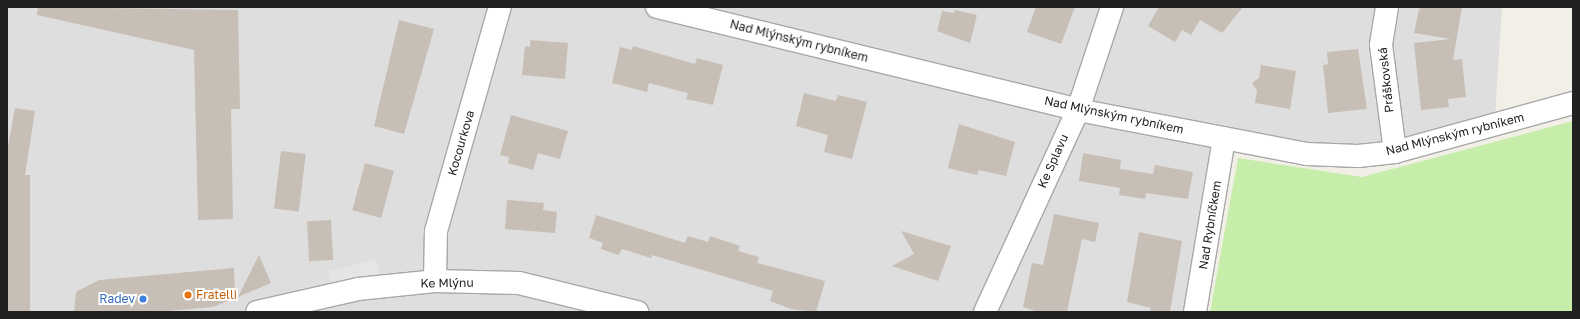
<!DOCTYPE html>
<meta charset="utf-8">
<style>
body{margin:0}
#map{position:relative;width:1580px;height:319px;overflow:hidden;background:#f2efe7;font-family:"Golos Text",sans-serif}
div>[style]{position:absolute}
.residential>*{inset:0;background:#dfdede}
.grass>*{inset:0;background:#c6eeaa}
.parking>*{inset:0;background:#e5e5e5;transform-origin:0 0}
.building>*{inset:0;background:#c7beb6;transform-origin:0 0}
.roads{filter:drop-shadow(1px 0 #a8a8a8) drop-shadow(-1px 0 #a8a8a8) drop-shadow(0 1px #a8a8a8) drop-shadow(0 -1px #a8a8a8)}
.minor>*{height:22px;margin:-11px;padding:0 11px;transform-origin:11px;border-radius:11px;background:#fff}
.dots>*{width:11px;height:11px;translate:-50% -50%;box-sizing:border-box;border:2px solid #fff;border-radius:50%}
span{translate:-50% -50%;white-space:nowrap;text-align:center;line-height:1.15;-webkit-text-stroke:4px #fff;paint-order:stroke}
.street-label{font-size:12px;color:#212121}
.food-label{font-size:12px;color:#c56008}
.left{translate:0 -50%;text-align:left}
.shop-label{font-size:12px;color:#366cbe}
.right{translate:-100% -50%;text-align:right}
.frame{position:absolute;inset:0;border:8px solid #212121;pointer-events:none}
</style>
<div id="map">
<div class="residential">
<i style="clip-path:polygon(7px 7px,1502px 7px,1494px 134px,1365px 167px,1233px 141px,1202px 312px,7px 312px)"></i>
</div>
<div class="grass">
<i style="clip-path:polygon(1573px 121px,1573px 312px,1210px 312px,1238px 158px,1362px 177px)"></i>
</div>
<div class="parking">
<i style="left:376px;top:259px;width:16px;height:50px;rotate:75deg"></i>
</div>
<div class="building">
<i style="clip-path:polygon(38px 7px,238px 10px,240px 109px,231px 109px,233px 219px,198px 220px,194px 50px,37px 15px)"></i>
<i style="clip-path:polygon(1036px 7px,1075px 7px,1061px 44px,1027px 32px)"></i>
<i style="clip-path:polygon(1159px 7px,1243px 7px,1222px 33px,1200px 20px,1191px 35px,1182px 30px,1175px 42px,1148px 26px)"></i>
<i style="clip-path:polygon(1422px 7px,1462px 7px,1453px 60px,1462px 59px,1466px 97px,1448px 99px,1449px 107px,1421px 110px,1414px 43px,1451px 39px,1414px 33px,1419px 9px)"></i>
<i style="clip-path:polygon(955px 10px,977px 15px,970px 43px,937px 31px,942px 11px,954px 13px)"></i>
<i style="clip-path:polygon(399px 20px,434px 29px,404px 134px,374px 126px)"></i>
<i style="clip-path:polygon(530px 40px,568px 43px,565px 79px,522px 75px,525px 46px,530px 47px)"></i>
<i style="clip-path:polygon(633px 46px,695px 64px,697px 58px,723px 65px,713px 105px,686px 99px,688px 93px,649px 83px,647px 92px,612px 83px,620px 47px,632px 50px)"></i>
<i style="clip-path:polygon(1358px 49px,1367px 109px,1328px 113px,1323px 65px,1328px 64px,1327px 52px)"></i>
<i style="clip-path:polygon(1261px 65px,1296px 71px,1290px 109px,1255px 103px,1257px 90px,1252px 83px,1259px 78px)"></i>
<i style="clip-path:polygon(804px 93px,836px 101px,838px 95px,867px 102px,852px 159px,824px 152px,828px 135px,796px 126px)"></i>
<i style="clip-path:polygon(15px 108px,35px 111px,25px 175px,30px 175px,30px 312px,7px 312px,7px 152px)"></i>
<i style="clip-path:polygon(511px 115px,568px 131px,560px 159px,538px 153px,533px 170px,508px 163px,509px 157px,500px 155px)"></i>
<i style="clip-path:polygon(959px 124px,1015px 142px,1006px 176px,979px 170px,977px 175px,948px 168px)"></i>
<i style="left:281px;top:151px;width:25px;height:58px;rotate:7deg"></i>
<i style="clip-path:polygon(1083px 153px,1121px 160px,1120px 169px,1153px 174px,1155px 165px,1193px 172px,1188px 199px,1146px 193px,1145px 199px,1119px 195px,1120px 188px,1079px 181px)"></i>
<i style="left:365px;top:163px;width:30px;height:49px;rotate:15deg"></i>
<i style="clip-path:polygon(507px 200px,544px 203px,543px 210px,557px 212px,555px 233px,505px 229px)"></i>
<i style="clip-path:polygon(1054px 214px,1099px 223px,1095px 242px,1082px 239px,1067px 312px,1039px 312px,1023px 307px,1032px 263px,1043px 265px)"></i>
<i style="clip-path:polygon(596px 215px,685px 243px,688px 236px,708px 242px,710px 236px,740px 246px,738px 251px,759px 257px,757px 263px,825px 281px,816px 312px,791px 309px,770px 301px,773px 291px,652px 255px,651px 258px,622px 249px,619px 255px,601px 249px,603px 243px,589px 238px)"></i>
<i style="left:331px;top:220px;width:40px;height:24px;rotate:87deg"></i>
<i style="clip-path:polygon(901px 231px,951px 246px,938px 281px,892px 266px,914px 254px)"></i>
<i style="clip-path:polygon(1139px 232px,1182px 241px,1170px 312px,1150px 312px,1151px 308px,1127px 302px)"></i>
<i style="clip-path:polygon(259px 255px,271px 283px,238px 297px)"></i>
<i style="clip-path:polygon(234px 268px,235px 298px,213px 307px,157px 312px,74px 312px,76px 292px,99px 280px)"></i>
</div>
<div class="roads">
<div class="minor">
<i style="left:657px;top:7px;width:433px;rotate:13.7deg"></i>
<i style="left:1078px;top:110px;width:233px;rotate:10.9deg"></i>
<i style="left:1307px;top:154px;width:51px;rotate:2.2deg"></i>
<i style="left:1358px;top:156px;width:37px;rotate:-6deg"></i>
<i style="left:1395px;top:152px;width:185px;rotate:-15.4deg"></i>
<i style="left:1387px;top:7px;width:38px;rotate:99deg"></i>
<i style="left:1381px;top:45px;width:108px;rotate:82.5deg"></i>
<i style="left:435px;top:281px;width:50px;rotate:-88.9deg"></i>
<i style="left:436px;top:231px;width:233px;rotate:-74.1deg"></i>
<i style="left:257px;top:312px;width:104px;rotate:-12.8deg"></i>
<i style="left:358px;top:289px;width:77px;rotate:-5.9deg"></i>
<i style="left:435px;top:281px;width:84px;rotate:1.4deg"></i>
<i style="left:519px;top:283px;width:122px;rotate:13.8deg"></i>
<i style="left:985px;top:312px;width:222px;rotate:-65.3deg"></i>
<i style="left:1078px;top:110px;width:108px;rotate:-71.7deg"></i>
<i style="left:1195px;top:312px;width:176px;rotate:-80.5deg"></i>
</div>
</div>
<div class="dots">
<i style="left:188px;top:295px;background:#e8710a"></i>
<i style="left:143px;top:299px;background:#3f7fe0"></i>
</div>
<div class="street-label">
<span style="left:799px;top:41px;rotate:14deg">Nad Mlýnským rybníkem</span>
<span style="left:1386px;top:80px;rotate:-96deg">Práškovská</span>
<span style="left:1114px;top:115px;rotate:12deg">Nad Mlýnským rybníkem</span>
<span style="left:1455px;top:134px;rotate:-14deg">Nad Mlýnským rybníkem</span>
<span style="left:461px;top:143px;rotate:-74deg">Kocourkova</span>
<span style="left:1053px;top:161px;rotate:-66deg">Ke Splavu</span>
<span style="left:1210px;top:225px;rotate:-81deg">Nad Rybníčkem</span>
<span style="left:447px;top:283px;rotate:-1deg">Ke Mlýnu</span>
</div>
<div class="food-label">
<span class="left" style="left:196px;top:295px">Fratelli</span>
</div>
<div class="shop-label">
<span class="right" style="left:135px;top:299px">Radev</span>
</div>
<div class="frame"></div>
</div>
